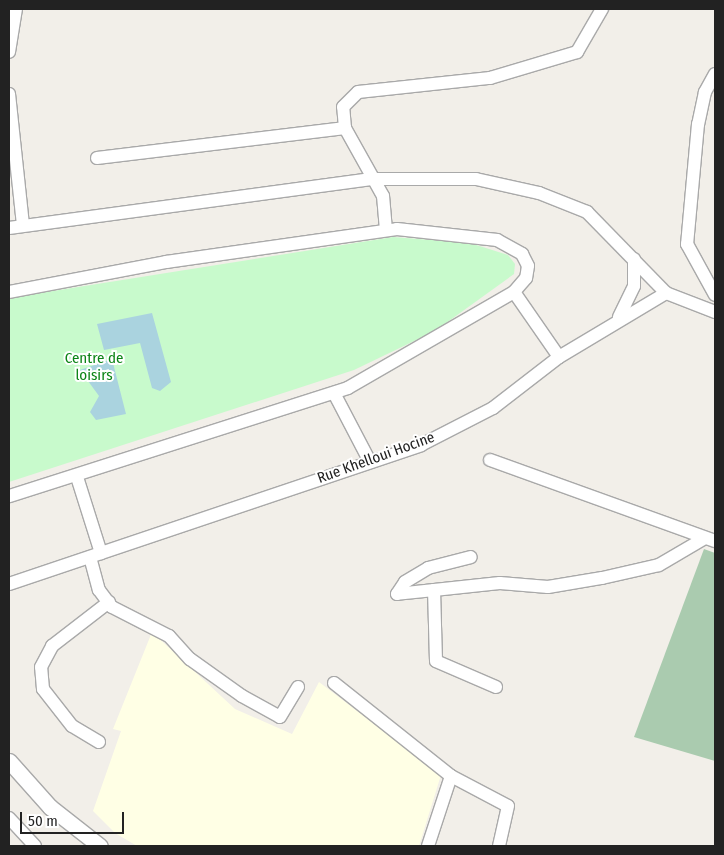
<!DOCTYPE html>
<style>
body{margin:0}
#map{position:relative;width:724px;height:855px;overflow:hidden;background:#f2efe9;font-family:"Fira Sans Condensed",sans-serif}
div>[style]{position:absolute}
.education>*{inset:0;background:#ffffe5}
.cemetery>*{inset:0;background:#aacbaf}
.park>*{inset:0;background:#c8facc}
.water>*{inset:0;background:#aad3df}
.roads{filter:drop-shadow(1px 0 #a9a9a9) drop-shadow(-1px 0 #a9a9a9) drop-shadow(0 1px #a9a9a9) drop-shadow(0 -1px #a9a9a9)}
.minor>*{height:12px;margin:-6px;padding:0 6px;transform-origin:6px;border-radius:6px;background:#fff}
.tertiary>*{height:15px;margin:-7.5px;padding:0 7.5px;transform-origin:7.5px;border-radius:7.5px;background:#fff}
span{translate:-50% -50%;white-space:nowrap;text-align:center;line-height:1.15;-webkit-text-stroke:4px #fff;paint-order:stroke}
.park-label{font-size:15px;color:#0c8416}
.street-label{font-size:15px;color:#222}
.frame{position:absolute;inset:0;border:10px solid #222;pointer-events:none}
.scale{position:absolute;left:20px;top:812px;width:104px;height:22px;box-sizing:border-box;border:2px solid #222;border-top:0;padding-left:6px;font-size:15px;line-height:18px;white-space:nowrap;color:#222;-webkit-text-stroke:4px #fff;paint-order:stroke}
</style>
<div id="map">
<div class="education">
<i style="clip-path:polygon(152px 632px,235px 709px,292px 734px,319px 682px,441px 775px,419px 846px,137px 846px,115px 833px,93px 811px,121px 731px,113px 729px)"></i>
</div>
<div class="cemetery">
<i style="clip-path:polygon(704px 549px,715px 553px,715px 761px,634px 737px)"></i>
</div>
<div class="park">
<i style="clip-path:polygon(393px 237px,470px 243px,508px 255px,515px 264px,514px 274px,435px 331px,354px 370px,9px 482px,9px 298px)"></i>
</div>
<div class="water">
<i style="clip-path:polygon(152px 313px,171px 382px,160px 391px,152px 388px,140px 343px,104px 350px,97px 324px)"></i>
<i style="clip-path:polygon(112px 359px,126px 414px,96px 420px,90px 412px,99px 396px,80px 370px)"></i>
</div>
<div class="roads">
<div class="minor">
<i style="left:9px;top:52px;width:44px;rotate:-80.8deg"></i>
<i style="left:715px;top:74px;width:21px;rotate:119deg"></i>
<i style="left:705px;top:92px;width:33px;rotate:102deg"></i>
<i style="left:698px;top:124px;width:121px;rotate:95.2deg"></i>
<i style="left:687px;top:244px;width:58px;rotate:61.2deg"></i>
<i style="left:9px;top:94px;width:131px;rotate:83.9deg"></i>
<i style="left:97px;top:158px;width:250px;rotate:-6.9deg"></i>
<i style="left:9px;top:228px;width:364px;rotate:-7.7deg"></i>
<i style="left:370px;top:179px;width:106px"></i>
<i style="left:476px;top:179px;width:65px;rotate:12.5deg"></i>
<i style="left:539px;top:193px;width:52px;rotate:21.6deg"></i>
<i style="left:587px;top:212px;width:113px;rotate:45.7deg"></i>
<i style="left:386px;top:230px;width:34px;rotate:-95deg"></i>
<i style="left:383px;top:196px;width:78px;rotate:-119.2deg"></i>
<i style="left:345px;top:128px;width:21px;rotate:-95deg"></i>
<i style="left:343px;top:107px;width:21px;rotate:-45deg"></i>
<i style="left:358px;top:92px;width:133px;rotate:-6.1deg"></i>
<i style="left:490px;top:78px;width:91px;rotate:-16.6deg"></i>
<i style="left:577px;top:52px;width:50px;rotate:-59.8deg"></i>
<i style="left:9px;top:292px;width:160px;rotate:-10.8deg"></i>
<i style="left:166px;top:262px;width:233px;rotate:-8.1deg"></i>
<i style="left:397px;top:229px;width:101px;rotate:6.3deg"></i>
<i style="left:497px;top:240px;width:29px;rotate:29deg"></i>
<i style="left:522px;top:254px;width:13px;rotate:63deg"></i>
<i style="left:528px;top:266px;width:12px;rotate:99deg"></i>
<i style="left:526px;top:278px;width:18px;rotate:131deg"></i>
<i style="left:514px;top:292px;width:192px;rotate:150deg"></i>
<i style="left:348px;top:388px;width:356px;rotate:162.3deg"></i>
<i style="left:514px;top:292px;width:79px;rotate:55.3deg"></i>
<i style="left:619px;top:317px;width:34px;rotate:-64deg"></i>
<i style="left:634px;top:286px;width:27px;rotate:-90deg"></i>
<i style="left:334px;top:393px;width:78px;rotate:62.4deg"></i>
<i style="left:490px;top:460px;width:239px;rotate:19.8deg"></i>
<i style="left:77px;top:477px;width:80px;rotate:72.5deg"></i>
<i style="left:90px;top:557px;width:34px;rotate:75deg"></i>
<i style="left:99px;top:590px;width:21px;rotate:53deg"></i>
<i style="left:112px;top:607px;width:64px;rotate:27deg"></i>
<i style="left:169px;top:636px;width:31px;rotate:48deg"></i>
<i style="left:190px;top:659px;width:64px;rotate:35.4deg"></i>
<i style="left:242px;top:696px;width:43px;rotate:28.9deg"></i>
<i style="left:280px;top:717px;width:35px;rotate:-59deg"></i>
<i style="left:9px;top:584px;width:435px;rotate:-18.6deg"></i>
<i style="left:421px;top:445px;width:81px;rotate:-27.2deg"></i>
<i style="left:493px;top:408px;width:83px;rotate:-37.7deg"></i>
<i style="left:559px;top:357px;width:125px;rotate:-30.9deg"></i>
<i style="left:666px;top:293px;width:53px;rotate:21.2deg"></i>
<i style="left:434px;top:590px;width:37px;rotate:174deg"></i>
<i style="left:397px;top:594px;width:14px;rotate:-56deg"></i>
<i style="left:405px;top:582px;width:27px;rotate:-31deg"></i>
<i style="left:428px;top:568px;width:44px;rotate:-14.3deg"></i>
<i style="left:334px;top:683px;width:149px;rotate:38.5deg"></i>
<i style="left:451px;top:776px;width:74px;rotate:108.2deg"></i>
<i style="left:496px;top:687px;width:65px;rotate:-156.6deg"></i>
<i style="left:436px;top:661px;width:71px;rotate:-91.6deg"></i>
<i style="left:434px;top:590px;width:66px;rotate:-6.1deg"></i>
<i style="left:500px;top:583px;width:48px;rotate:4.8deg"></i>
<i style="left:548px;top:587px;width:55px;rotate:-9.5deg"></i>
<i style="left:602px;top:578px;width:58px;rotate:-12.8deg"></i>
<i style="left:659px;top:565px;width:53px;rotate:-30.4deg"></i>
<i style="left:99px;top:742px;width:31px;rotate:-149deg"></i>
<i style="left:72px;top:726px;width:47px;rotate:-128.1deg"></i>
<i style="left:43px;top:689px;width:22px;rotate:-95deg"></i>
<i style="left:41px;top:667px;width:24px;rotate:-62deg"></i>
<i style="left:52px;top:646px;width:72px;rotate:-37.7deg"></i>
<i style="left:451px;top:776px;width:64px;rotate:27.8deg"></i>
<i style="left:508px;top:806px;width:41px;rotate:102.7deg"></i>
<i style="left:9px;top:818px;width:38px;rotate:47deg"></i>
</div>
<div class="tertiary">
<i style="left:9px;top:761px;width:62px;rotate:48.3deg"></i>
<i style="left:50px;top:807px;width:63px;rotate:38deg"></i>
</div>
</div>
<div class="park-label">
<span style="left:94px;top:367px">Centre de<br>loisirs</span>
</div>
<div class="street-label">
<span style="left:376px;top:458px;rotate:-20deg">Rue Khelloui Hocine</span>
</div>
<div class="frame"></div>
<div class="scale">50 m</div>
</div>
